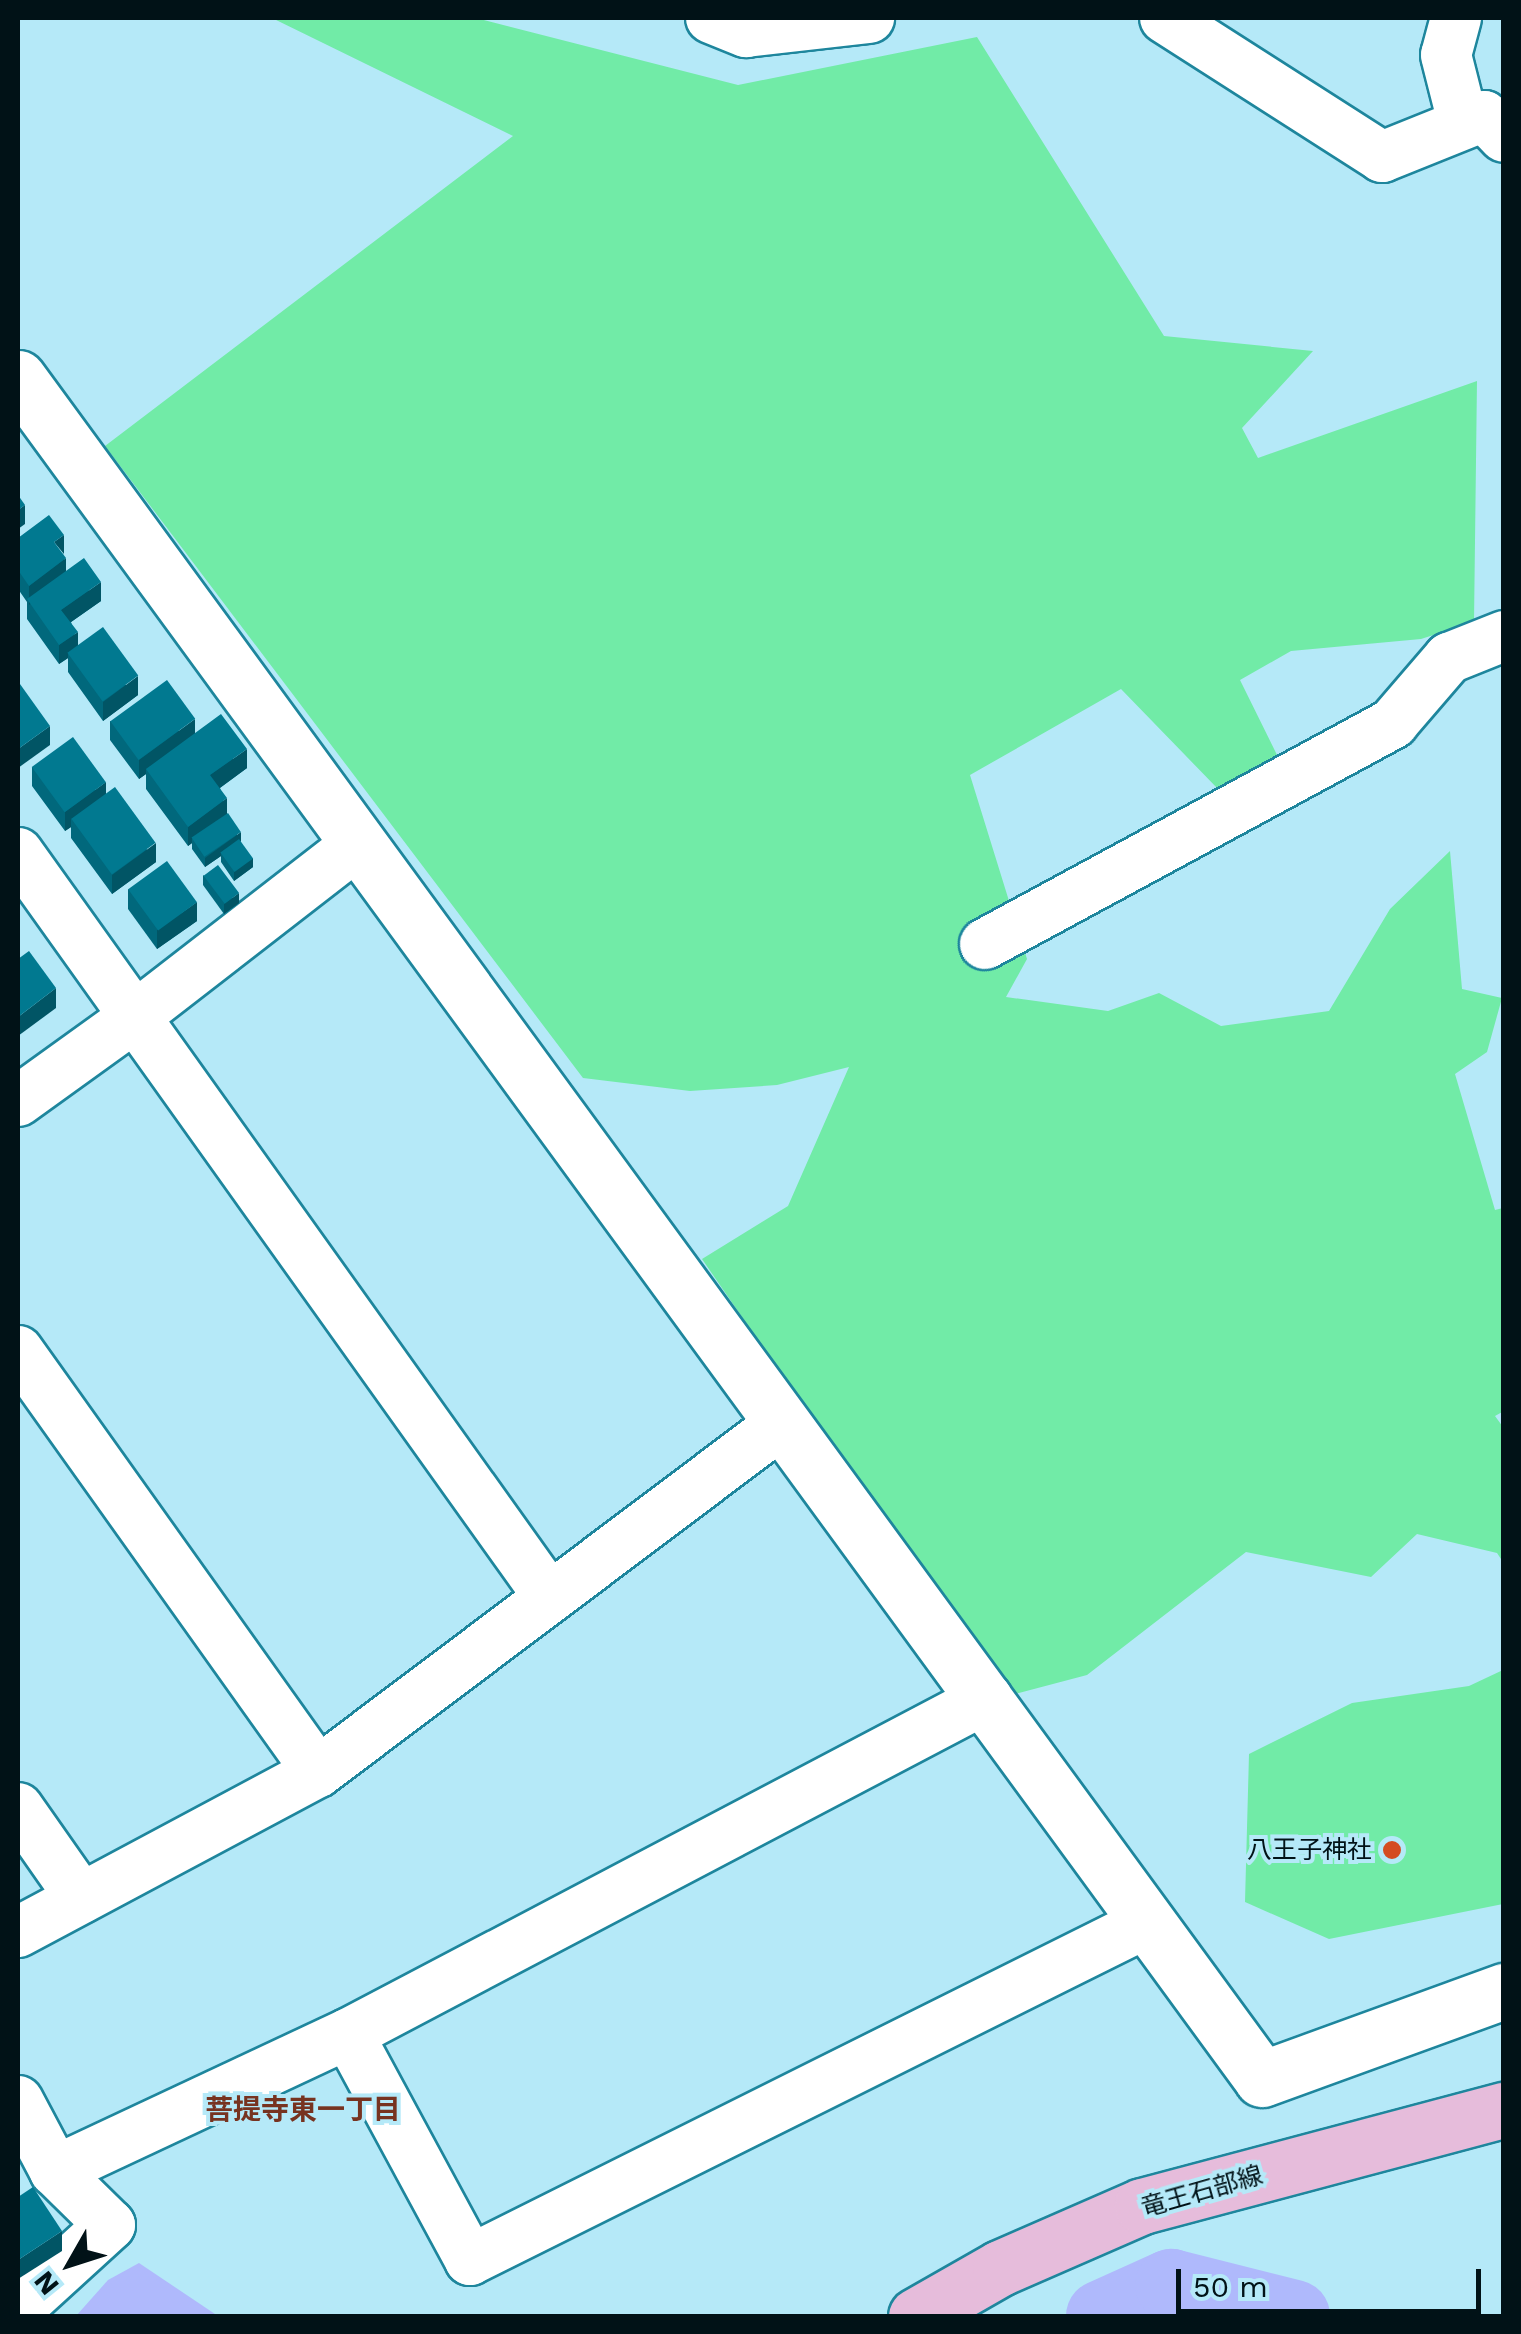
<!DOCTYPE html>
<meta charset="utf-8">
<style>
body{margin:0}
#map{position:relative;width:1521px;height:2334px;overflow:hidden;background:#b5e9f8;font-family:"Work Sans","Noto Sans JP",sans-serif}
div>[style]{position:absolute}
.green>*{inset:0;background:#71eba7}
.water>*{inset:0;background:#afb9fc}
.river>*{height:72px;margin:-36px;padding:0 36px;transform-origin:36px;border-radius:36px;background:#afb9fc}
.roads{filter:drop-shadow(2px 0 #1e869d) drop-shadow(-2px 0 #1e869d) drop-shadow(0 2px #1e869d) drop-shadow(0 -2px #1e869d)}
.minor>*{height:50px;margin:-25px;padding:0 25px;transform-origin:25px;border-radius:25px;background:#fff}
.tertiary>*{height:55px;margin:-27.5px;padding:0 27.5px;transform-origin:27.5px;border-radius:27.5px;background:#fff}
.primary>*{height:55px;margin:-27.5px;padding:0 27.5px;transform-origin:27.5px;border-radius:27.5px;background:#e6bcdb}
.wall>*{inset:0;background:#01687c}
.shaded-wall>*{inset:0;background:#015565}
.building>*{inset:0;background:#017990;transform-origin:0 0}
.dots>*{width:28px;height:28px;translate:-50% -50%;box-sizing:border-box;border:5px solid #b5e9f8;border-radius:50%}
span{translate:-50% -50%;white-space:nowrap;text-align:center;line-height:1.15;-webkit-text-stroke:8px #b5e9f8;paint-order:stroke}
.poi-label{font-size:25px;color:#011217}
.right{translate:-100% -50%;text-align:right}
.street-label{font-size:25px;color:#011217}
.neighbourhood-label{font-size:28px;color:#773320;font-weight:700}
.frame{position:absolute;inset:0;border:20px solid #011217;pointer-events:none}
.north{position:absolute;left:20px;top:2214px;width:100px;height:100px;-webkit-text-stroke:8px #b5e9f8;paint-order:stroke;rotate:231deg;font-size:28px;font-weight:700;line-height:40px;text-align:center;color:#011217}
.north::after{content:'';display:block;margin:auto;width:35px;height:45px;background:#011217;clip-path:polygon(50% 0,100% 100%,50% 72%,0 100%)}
.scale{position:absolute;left:1176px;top:2269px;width:305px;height:45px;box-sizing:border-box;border:5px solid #011217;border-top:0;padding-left:12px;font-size:30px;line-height:35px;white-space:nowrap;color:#011217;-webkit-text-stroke:8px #b5e9f8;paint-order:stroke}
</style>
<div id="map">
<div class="green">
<i style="clip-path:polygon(272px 18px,476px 18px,738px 85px,977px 37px,1164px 336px,1313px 351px,1242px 428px,1258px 458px,1477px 381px,1474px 622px,1421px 639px,1291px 651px,1240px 680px,1281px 763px,1218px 789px,1121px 689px,970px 775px,1027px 959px,1006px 997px,1108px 1011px,1159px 993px,1221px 1026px,1329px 1011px,1390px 909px,1450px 851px,1462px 989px,1502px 998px,1487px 1052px,1455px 1074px,1495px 1210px,1503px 1208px,1504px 1411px,1495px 1416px,1503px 1427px,1503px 1562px,1497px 1553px,1417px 1534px,1371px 1577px,1246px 1552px,1087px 1675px,1004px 1697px,702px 1259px,788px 1206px,849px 1067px,777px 1085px,690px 1091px,583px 1078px,105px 446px,513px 136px)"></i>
<i style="clip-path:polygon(1503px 1670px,1503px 1904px,1329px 1939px,1245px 1902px,1249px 1754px,1352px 1703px,1469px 1686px)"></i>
</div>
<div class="water">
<i style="clip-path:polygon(139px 2263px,218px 2316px,76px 2316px,108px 2280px)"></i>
</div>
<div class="river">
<i style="left:1102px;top:2316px;width:76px;rotate:-24.2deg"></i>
<i style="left:1171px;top:2285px;width:127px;rotate:14.1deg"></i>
</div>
<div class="roads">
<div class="minor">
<i style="left:711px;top:18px;width:38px;rotate:22deg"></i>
<i style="left:746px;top:32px;width:124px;rotate:-6.5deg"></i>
<i style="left:1165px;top:18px;width:258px;rotate:32.6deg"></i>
<i style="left:1382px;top:157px;width:110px;rotate:-21.9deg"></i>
<i style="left:1484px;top:116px;width:29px;rotate:46deg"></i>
<i style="left:1456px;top:18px;width:38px;rotate:105deg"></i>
<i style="left:1446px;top:55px;width:69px;rotate:75.8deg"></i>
<i style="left:18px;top:853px;width:915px;rotate:54.47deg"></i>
<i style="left:985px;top:944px;width:464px;rotate:-28.4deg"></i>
<i style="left:1393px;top:723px;width:86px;rotate:-49.3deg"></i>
<i style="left:1449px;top:658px;width:59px;rotate:-21.8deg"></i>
<i style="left:18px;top:1101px;width:142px;rotate:-35.8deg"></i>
<i style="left:133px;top:1018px;width:284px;rotate:-37.8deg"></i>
<i style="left:18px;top:1351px;width:517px;rotate:54.53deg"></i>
<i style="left:18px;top:1808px;width:110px;rotate:55deg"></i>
<i style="left:18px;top:1932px;width:340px;rotate:-28.1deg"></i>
<i style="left:318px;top:1772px;width:581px;rotate:-36.95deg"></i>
<i style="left:348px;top:2034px;width:257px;rotate:61.6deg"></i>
<i style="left:470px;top:2260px;width:758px;rotate:-26.5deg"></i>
<i style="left:18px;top:2101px;width:79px;rotate:62.1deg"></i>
<i style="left:55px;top:2171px;width:77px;rotate:44.5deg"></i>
<i style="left:110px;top:2225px;width:125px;rotate:137.6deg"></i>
<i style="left:55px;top:2171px;width:323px;rotate:-25.1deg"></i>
<i style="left:348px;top:2034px;width:722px;rotate:-27.74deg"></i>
</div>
<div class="tertiary">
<i style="left:18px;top:378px;width:2107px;rotate:53.82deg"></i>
<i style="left:1262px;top:2079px;width:258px;rotate:-20deg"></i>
</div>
<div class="primary">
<i style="left:916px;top:2316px;width:97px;rotate:-29.7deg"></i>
<i style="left:1000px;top:2268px;width:155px;rotate:-23.6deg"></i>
<i style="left:1142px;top:2206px;width:375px;rotate:-14.9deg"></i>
</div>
</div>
<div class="wall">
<i style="clip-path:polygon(18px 538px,63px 554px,66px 571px,101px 601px,71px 622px,78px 646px,138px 695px,103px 721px,68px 672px,68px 658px,59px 664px,27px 619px,27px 602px,18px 589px)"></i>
<i style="clip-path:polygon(110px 721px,195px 733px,247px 768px,220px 788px,227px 814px,253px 867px,234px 881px,221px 862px,221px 856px,205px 867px,192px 849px,192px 843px,188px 846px,146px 789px,146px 774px,139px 779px,110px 740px)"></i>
<i style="clip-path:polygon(32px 767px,106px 794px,156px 862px,112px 894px,71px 838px,71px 827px,65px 831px,32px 786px)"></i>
<i style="clip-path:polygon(203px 875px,239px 903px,224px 914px,203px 885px)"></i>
<i style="clip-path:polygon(128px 889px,197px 921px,157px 949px,128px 909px)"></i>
</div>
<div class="shaded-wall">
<i style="clip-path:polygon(25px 505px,25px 524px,18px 529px,18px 510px)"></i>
<i style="clip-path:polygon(64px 535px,64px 554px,54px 542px)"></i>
<i style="clip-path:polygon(66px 558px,66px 578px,29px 605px,29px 586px)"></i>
<i style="clip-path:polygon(101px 582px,101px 601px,61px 629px,61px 610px)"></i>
<i style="clip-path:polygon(78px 632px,78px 651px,68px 653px,68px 658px,59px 664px,59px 645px)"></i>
<i style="clip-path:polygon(138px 676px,138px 695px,103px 721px,103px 702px)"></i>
<i style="clip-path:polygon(195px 719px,195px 738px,146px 769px,146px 774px,139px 779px,139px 760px)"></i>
<i style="clip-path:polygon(50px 726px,50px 745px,18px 768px,18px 749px)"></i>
<i style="clip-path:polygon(247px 749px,247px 768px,210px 795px,210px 775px)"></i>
<i style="clip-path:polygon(106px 782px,106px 802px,71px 819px,71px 827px,65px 831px,65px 812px)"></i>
<i style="clip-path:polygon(227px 798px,227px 817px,192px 839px,192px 843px,188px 846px,188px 827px)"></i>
<i style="clip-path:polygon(241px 832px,241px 841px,221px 853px,221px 856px,205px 867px,205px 858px)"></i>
<i style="clip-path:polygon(156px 843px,156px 862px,112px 894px,112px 875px)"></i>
<i style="clip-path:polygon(253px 858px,253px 867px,234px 881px,234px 871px)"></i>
<i style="clip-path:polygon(239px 893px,239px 903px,224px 914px,224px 904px)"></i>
<i style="clip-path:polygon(197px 902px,197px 921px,157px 949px,157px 930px)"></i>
<i style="clip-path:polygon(56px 988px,56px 1008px,18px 1036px,18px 1017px)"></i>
<i style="clip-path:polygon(62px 2231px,62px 2251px,18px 2279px,18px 2260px)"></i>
</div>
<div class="building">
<i style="clip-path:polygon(18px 495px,25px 505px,18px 510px)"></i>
<i style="clip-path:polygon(49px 515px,64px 535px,54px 542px,66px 558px,29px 586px,18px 570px,18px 538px)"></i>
<i style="clip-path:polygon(84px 558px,101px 582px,61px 610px,78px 632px,59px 645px,27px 599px)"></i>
<i style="left:103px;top:627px;width:60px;height:44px;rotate:54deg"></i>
<i style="left:167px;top:680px;width:48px;height:70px;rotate:54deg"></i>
<i style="clip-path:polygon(20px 684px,50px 726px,18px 749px,18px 686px)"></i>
<i style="clip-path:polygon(221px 714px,247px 749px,210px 775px,227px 798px,188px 827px,146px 769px)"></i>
<i style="left:73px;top:737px;width:56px;height:51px;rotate:54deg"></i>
<i style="left:115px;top:787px;width:69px;height:54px;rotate:54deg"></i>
<i style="left:228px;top:813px;width:23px;height:44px;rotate:56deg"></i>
<i style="left:239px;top:839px;width:24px;height:23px;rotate:54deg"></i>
<i style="left:167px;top:861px;width:51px;height:48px;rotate:54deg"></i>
<i style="left:218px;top:865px;width:35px;height:18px;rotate:53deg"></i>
<i style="clip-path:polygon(29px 951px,56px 988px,18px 1017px,18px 959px)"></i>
<i style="clip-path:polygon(33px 2187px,62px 2231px,18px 2260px,18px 2197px)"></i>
</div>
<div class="dots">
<i style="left:1392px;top:1850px;background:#d44c21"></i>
</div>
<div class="poi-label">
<span class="right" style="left:1372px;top:1850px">八王子神社</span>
</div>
<div class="street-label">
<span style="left:1202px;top:2192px;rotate:-16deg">竜王石部線</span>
</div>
<div class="neighbourhood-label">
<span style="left:303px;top:2110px">菩提寺東一丁目</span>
</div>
<div class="frame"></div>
<div class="north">N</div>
<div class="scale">50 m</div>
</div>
